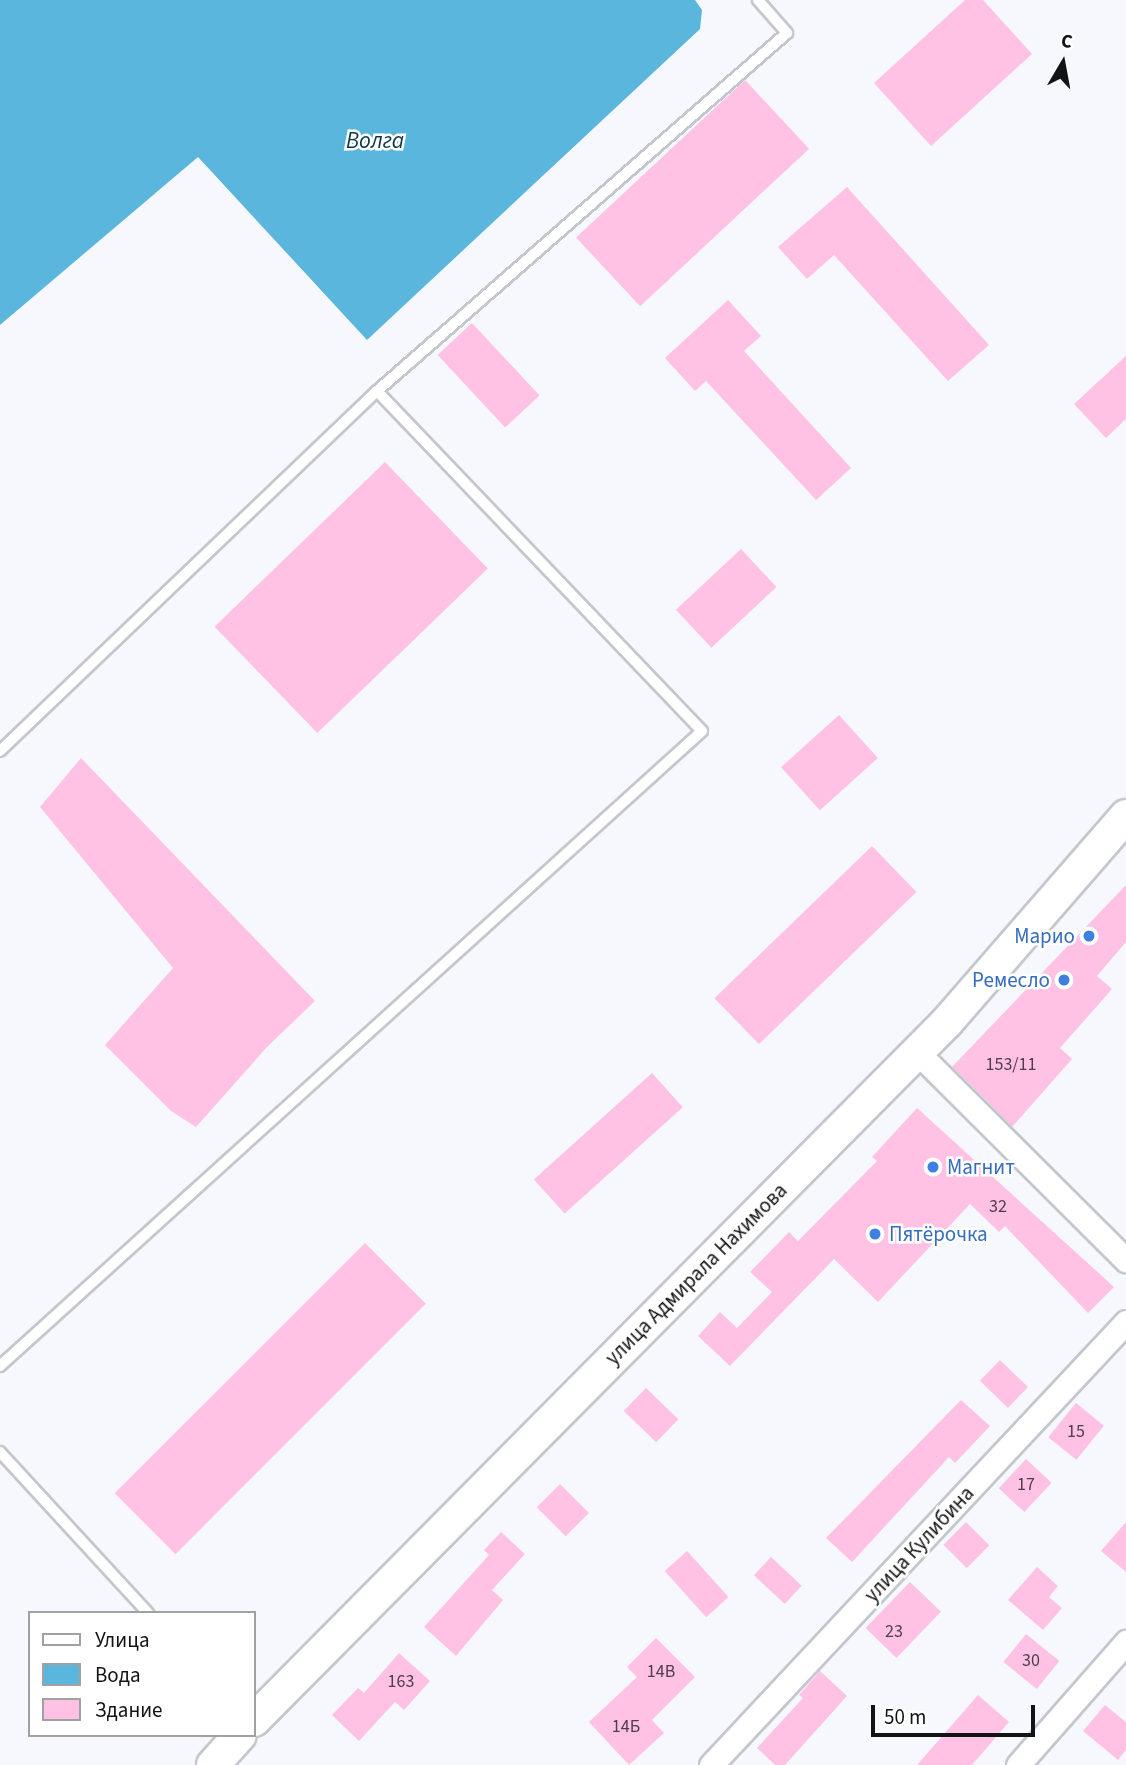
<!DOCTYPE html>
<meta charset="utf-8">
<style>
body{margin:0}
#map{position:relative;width:1126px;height:1765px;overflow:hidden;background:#f6f8fe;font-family:"Source Sans 3",sans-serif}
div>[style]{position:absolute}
.water>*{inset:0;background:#5bb6de}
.building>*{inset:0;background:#ffc1e4;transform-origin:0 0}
.roads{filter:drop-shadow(2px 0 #c4c7ce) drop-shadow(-2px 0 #c4c7ce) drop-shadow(0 2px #c4c7ce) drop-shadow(0 -2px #c4c7ce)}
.service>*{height:10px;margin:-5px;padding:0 5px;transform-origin:5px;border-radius:5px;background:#fff}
.minor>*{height:23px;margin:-11.5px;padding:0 11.5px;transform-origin:11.5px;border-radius:11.5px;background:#fff}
.secondary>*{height:32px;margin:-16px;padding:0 16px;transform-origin:16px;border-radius:16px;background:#fff}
.dots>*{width:19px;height:19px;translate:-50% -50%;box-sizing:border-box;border:4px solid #fff;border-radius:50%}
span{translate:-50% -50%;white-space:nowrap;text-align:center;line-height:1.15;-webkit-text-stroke:5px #fff;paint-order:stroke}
.number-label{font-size:18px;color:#4d3e49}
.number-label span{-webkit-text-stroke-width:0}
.shop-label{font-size:21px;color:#366cbe}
.right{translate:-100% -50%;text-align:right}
.left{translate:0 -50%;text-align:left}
.street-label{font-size:21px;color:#121315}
.water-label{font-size:23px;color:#0e3748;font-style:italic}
.legend{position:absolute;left:28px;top:1611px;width:228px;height:126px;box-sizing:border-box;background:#fff;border:2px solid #a0a1a1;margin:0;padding:9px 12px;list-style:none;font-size:21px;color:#121315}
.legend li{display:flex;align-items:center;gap:14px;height:35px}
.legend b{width:35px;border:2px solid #a0a1a1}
.north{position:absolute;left:1028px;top:28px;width:70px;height:70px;-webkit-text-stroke:5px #fff;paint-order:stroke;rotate:10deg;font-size:19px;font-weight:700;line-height:28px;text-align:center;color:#121315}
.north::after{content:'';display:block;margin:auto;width:24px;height:32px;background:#121315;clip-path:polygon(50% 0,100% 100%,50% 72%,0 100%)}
.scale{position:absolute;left:871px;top:1705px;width:164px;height:32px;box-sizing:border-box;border:4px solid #121315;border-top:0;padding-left:9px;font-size:21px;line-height:24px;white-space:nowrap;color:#121315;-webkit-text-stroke:5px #fff;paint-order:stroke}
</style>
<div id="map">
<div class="water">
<i style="clip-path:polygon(0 0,695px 0,702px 10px,700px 29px,367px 340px,198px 157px,0 325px)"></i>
</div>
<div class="building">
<i style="clip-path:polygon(965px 0,983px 0,1032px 54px,931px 146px,874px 83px)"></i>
<i style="left:745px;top:80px;width:94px;height:231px;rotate:47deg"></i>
<i style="clip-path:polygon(847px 187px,989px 345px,948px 381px,834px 255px,807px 279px,778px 247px)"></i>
<i style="clip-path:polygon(728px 300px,761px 336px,744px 351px,851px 468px,816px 500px,706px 381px,695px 391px,665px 358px)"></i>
<i style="left:472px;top:323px;width:99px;height:47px;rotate:47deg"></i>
<i style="clip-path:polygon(1126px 356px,1126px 419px,1106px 438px,1074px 404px)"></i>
<i style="left:385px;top:462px;width:148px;height:237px;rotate:46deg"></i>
<i style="left:741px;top:549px;width:52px;height:89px;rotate:47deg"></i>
<i style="left:839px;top:715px;width:58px;height:78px;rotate:48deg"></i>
<i style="clip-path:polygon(81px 758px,315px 1001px,267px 1047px,196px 1127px,171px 1111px,105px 1045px,173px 968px,40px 807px)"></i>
<i style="left:872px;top:846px;width:64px;height:219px;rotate:46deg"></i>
<i style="clip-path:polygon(1126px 885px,1126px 942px,1097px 976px,1112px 989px,1060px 1048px,1072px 1059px,1012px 1127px,952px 1067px)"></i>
<i style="left:652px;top:1073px;width:46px;height:159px;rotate:48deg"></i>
<i style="clip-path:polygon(917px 1108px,1114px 1287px,1088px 1313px,1005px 1226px,999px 1232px,970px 1204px,878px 1302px,834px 1259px,730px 1366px,698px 1336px,720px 1312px,737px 1328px,772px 1292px,750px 1272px,789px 1232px,798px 1241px,877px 1161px,872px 1157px)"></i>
<i style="left:365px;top:1243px;width:86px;height:354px;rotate:45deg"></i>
<i style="left:1000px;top:1360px;width:39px;height:29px;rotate:44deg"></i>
<i style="left:646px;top:1388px;width:45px;height:32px;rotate:44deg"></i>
<i style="clip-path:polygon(961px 1400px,990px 1426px,955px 1463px,949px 1457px,852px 1562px,826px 1538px)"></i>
<i style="left:1076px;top:1403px;width:36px;height:44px;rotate:39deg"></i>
<i style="left:1026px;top:1459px;width:35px;height:40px;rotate:43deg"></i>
<i style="left:560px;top:1484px;width:41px;height:33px;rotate:45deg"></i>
<i style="left:966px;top:1522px;width:33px;height:32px;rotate:45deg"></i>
<i style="clip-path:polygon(1126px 1522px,1126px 1572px,1101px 1551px)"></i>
<i style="clip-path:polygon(501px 1532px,525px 1554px,492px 1590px,503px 1600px,456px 1656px,424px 1627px,489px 1555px,484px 1550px)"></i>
<i style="left:687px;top:1551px;width:62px;height:30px;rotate:48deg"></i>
<i style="left:771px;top:1557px;width:42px;height:25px;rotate:43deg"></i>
<i style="clip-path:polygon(1037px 1567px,1058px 1586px,1049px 1597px,1062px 1608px,1043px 1630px,1008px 1600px)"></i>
<i style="left:910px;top:1582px;width:43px;height:64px;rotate:44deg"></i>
<i style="left:1026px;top:1634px;width:43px;height:36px;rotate:39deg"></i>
<i style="clip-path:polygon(656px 1638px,695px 1677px,652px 1720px,664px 1733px,629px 1765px,589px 1722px,637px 1677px,627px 1667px)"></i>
<i style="clip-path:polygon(399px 1653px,430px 1681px,404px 1710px,395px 1702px,359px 1741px,332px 1715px,358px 1688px,364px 1693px)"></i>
<i style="clip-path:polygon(820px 1671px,847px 1696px,785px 1765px,775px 1765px,757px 1748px,803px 1698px,799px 1695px)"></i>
<i style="clip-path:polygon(978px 1695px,1009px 1722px,972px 1765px,917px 1765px)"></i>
<i style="clip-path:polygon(1105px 1705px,1126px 1722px,1126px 1750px,1118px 1760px,1083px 1731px)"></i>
</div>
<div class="roads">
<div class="service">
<i style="left:377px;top:391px;width:544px;rotate:-41.13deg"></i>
<i style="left:787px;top:33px;width:44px;rotate:-131.3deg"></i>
<i style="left:0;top:751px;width:521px;rotate:-43.68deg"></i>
<i style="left:377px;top:391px;width:470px;rotate:46.3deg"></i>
<i style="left:702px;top:731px;width:947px;rotate:137.87deg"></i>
<i style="left:0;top:1452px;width:219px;rotate:47.4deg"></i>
</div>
<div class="minor">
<i style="left:917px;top:1052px;width:295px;rotate:44.9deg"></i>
<i style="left:711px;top:1765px;width:607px;rotate:-46.87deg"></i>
<i style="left:1018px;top:1765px;width:164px;rotate:-48.7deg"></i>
</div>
<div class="secondary">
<i style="left:254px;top:1720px;width:984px;rotate:-45.21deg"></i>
<i style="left:947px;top:1022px;width:273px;rotate:-49deg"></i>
<i style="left:213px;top:1765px;width:40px;rotate:-48deg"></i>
</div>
</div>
<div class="dots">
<i style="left:1089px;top:936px;background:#3f7fe0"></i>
<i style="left:1064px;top:980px;background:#3f7fe0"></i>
<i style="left:933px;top:1167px;background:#3f7fe0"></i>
<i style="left:875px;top:1234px;background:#3f7fe0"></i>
</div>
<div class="number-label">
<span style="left:1011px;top:1065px">153/11</span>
<span style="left:998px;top:1207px">32</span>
<span style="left:1076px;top:1432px">15</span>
<span style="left:1026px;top:1485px">17</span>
<span style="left:894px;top:1632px">23</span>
<span style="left:1031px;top:1661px">30</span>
<span style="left:661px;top:1672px">14В</span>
<span style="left:401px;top:1682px">163</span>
<span style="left:626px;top:1727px">14Б</span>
</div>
<div class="shop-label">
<span class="right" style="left:1075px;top:936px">Марио</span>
<span class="right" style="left:1050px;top:980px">Ремесло</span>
<span class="left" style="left:947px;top:1167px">Магнит</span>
<span class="left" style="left:889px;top:1234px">Пятёрочка</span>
</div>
<div class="street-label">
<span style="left:696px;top:1274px;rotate:-45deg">улица Адмирала Нахимова</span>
<span style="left:919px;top:1544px;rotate:-47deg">улица Кулибина</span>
</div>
<div class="water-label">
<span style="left:375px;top:141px">Волга</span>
</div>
<ul class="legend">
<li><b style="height:9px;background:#fff"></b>Улица</li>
<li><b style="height:19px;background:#5bb6de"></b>Вода</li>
<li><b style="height:19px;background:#ffc1e4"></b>Здание</li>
</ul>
<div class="north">С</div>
<div class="scale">50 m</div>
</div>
